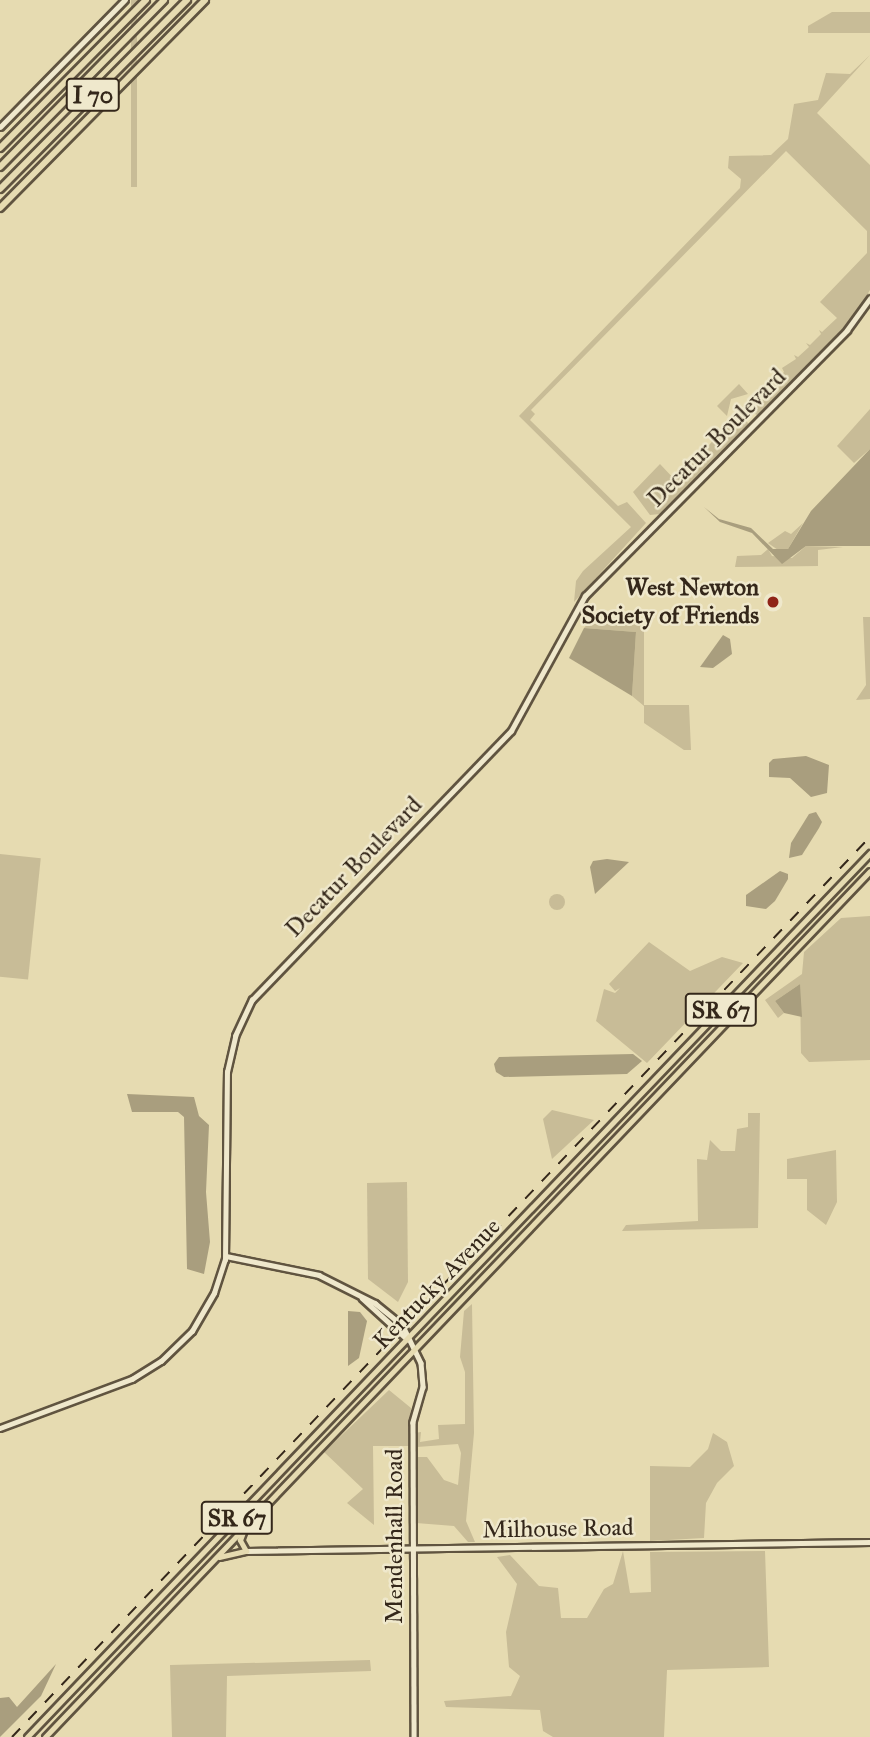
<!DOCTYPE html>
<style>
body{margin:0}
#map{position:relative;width:870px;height:1737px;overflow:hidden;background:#e6dbb1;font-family:"IM FELL Great Primer",serif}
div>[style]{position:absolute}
.green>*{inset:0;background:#c8bc97;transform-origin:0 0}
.round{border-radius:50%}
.water>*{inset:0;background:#a99e7e}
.roads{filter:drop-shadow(2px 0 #605440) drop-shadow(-2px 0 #605440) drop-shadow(0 2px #605440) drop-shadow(0 -2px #605440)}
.tertiary>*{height:4.5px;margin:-2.25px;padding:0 2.25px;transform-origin:2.25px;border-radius:2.25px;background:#efe8cc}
.primary>*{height:5px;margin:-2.5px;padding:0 2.5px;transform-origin:2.5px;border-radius:2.5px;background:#e6dbb1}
.motorway>*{height:6px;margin:-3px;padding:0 3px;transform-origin:3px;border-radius:3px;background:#e6dbb1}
.rail>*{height:2px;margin-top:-1px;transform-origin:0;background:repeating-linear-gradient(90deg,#34271a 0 12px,transparent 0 24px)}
.dots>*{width:19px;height:19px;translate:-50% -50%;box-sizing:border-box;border:4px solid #efe8cc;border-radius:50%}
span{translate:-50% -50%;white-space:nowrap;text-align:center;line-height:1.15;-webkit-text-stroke:5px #efe8cc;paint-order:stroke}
.shield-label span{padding:2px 5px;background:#efe8cc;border:2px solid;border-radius:5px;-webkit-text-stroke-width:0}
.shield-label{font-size:23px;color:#34271a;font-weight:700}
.street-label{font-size:24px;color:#34271a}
.poi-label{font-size:24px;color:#34271a;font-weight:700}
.right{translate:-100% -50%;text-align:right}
</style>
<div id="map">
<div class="green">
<i style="left:131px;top:0;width:6px;height:187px"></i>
<i style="clip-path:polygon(832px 12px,870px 12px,870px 33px,808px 33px,808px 26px)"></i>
<i style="clip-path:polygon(870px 55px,817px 113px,870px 165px,870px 290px,852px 319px,757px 415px,746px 409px,757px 393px,762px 394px,772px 384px,770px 380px,774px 382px,784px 372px,782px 368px,796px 359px,794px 355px,798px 357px,809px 347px,806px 343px,810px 345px,821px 334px,819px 330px,822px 332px,837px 318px,820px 302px,867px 253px,867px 231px,786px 151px,531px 410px,535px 414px,530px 420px,618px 506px,627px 502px,646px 523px,574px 602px,576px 581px,583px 571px,631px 527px,519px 416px,740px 188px,741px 179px,728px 168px,729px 156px,771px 155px,788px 139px,794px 104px,818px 100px,826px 73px,850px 74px)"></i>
<i style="clip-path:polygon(739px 384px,748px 394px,731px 399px,727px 416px,717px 406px)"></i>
<i style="clip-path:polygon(870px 409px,870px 449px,854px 463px,837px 446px)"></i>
<i style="clip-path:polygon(738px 413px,749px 424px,660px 514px,650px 515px,633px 492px,660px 464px,676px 481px,677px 474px,681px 476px)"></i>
<i style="clip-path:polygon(803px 523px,788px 549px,778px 550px,768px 543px,785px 531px,791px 534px)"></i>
<i style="clip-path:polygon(806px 546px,843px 547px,818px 550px,818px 566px,735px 567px,737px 556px,761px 555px,768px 549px,772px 556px,792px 558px)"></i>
<i style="clip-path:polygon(863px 617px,870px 617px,870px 699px,856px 700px,866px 685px)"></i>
<i style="clip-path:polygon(591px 620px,644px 620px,644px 705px,689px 705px,691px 750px,684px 750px,644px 723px,644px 706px,632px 696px,636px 632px,584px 628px)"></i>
<i style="left:0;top:854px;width:41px;height:122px;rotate:6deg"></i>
<i class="round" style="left:549px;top:894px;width:16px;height:16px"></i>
<i style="clip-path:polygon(870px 916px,870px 1060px,809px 1062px,801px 1053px,800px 984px,775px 1001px,784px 1013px,778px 1018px,765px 1000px,802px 974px,804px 952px,841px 918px)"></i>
<i style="clip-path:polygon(649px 942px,690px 971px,722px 957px,743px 963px,647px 1063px,596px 1021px,604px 989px,615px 993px,620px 988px,615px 991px,609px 984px)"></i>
<i style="clip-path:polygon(552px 1110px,594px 1120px,552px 1159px,543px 1119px)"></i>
<i style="clip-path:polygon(748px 1113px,760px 1113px,758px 1228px,622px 1231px,626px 1225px,698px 1221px,697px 1159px,707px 1160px,710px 1140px,721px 1151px,735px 1151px,737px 1129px,748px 1127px)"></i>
<i style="clip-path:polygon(836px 1150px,837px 1202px,826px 1225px,807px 1210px,807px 1179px,787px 1179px,787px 1159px)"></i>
<i style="clip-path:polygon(407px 1182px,408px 1282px,398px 1302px,368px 1279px,367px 1183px)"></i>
<i style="clip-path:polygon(472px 1304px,474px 1433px,466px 1521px,475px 1542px,468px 1542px,454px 1526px,416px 1523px,416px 1457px,427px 1457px,444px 1480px,458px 1485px,461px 1453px,458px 1444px,417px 1447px,415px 1433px,421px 1432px,420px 1442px,439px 1439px,438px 1425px,465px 1424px,465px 1372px,460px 1357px,464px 1311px)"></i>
<i style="clip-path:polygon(389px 1390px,411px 1408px,409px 1446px,373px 1446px,374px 1525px,347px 1503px,363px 1489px,324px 1452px)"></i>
<i style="clip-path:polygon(713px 1433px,727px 1442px,734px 1466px,717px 1483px,706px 1503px,704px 1538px,650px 1541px,650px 1466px,690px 1467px,708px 1449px)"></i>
<i style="clip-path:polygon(623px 1551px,630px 1593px,651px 1592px,650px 1552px,765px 1551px,769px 1667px,667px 1670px,664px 1737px,553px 1737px,543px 1731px,540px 1710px,446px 1707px,444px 1701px,511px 1696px,520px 1676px,509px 1667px,506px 1632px,517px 1584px,497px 1557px,510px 1555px,539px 1586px,558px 1588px,561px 1618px,587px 1618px,604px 1589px,613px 1584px)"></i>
<i style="clip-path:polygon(370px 1660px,371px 1671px,227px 1676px,226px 1737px,172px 1737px,170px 1665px)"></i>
</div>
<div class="water">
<i style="clip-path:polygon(870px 449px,870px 546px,806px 546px,782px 564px,752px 533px,720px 522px,704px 507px,719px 519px,751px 528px,773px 549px,788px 549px,811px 511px)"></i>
<i style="clip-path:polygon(584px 628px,636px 632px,632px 696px,569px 658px)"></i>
<i style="clip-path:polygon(723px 635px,730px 639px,732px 654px,713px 668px,700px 667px)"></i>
<i style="clip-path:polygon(806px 756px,829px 765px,827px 793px,811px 797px,790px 778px,769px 777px,769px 763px,773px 759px)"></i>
<i style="clip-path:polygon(816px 812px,822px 822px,819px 828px,802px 855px,789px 858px,791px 843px,809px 814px)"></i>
<i style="clip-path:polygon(607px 859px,629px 862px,595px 894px,590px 867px,593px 861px)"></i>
<i style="clip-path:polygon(780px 871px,788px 874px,788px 879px,775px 901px,766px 909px,746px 906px,746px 895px)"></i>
<i style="clip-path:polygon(800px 984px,802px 1017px,784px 1013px,775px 1001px)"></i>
<i style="clip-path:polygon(633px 1054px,642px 1061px,627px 1074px,504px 1077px,496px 1072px,494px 1064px,499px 1057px)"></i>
<i style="clip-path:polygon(127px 1094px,194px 1097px,199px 1116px,209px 1125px,206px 1192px,210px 1242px,204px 1274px,187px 1269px,184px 1117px,178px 1112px,132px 1112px)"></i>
<i style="clip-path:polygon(348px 1311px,360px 1312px,367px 1321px,359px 1358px,348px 1366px)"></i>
<i style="clip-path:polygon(56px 1664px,41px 1696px,0 1737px,0 1698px,9px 1697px,17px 1707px)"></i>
</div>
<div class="roads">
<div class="tertiary">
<i style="left:0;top:127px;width:178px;rotate:-45.5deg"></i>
<i style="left:226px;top:1256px;width:95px;rotate:11.5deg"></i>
<i style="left:319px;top:1275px;width:63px;rotate:26.6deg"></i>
<i style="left:375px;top:1303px;width:36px;rotate:39deg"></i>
<i style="left:403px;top:1326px;width:41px;rotate:64.1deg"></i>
<i style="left:421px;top:1363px;width:24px;rotate:85deg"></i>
<i style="left:423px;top:1387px;width:37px;rotate:106deg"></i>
<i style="left:413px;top:1423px;width:314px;rotate:89.8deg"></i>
<i style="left:362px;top:1298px;width:61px;rotate:42.3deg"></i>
<i style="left:0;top:1428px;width:141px;rotate:-20.4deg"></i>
<i style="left:132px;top:1379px;width:34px;rotate:-32deg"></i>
<i style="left:161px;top:1361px;width:43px;rotate:-44.1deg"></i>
<i style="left:192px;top:1331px;width:44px;rotate:-59.9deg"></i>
<i style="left:214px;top:1293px;width:35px;rotate:-72deg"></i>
<i style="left:225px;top:1260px;width:188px;rotate:-89.4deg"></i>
<i style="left:227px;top:1072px;width:37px;rotate:-77deg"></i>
<i style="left:235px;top:1036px;width:40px;rotate:-65deg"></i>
<i style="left:252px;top:1000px;width:373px;rotate:-46.1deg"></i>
<i style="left:511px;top:731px;width:154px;rotate:-61.3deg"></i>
<i style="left:585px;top:596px;width:373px;rotate:-45.4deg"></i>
<i style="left:847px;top:330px;width:39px;rotate:-54deg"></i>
<i style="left:246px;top:1551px;width:624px;rotate:-0.83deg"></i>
</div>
<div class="primary">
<i style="left:219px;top:1557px;width:28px;rotate:-13deg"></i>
<i style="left:246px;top:1551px;width:13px;rotate:-119deg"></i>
<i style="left:240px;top:1540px;width:9px;rotate:-69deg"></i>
<i style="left:27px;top:1737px;width:1222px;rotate:-46.36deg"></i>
<i style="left:45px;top:1737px;width:1196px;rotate:-46.39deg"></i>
</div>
<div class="motorway">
<i style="left:0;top:148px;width:208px;rotate:-45.4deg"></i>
<i style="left:0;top:167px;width:234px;rotate:-45.5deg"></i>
<i style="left:0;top:189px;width:266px;rotate:-45.3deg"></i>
<i style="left:0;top:208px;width:292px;rotate:-45.4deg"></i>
</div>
</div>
<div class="rail">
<i style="left:12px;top:1737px;width:1243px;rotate:-46.37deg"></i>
</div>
<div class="dots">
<i style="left:773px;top:602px;background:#8f2418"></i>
</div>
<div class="shield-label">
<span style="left:93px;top:95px">I 70</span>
<span style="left:721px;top:1010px">SR 67</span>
<span style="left:237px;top:1518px">SR 67</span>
</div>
<div class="street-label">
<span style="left:717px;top:438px;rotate:-45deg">Decatur Boulevard</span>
<span style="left:354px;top:867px;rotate:-46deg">Decatur Boulevard</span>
<span style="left:437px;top:1284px;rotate:-46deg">Kentucky Avenue</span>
<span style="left:558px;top:1529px;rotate:-1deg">Milhouse Road</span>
<span style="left:395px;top:1536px;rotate:-90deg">Mendenhall Road</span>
</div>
<div class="poi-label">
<span class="right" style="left:759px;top:602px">West Newton<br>Society of Friends</span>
</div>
</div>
